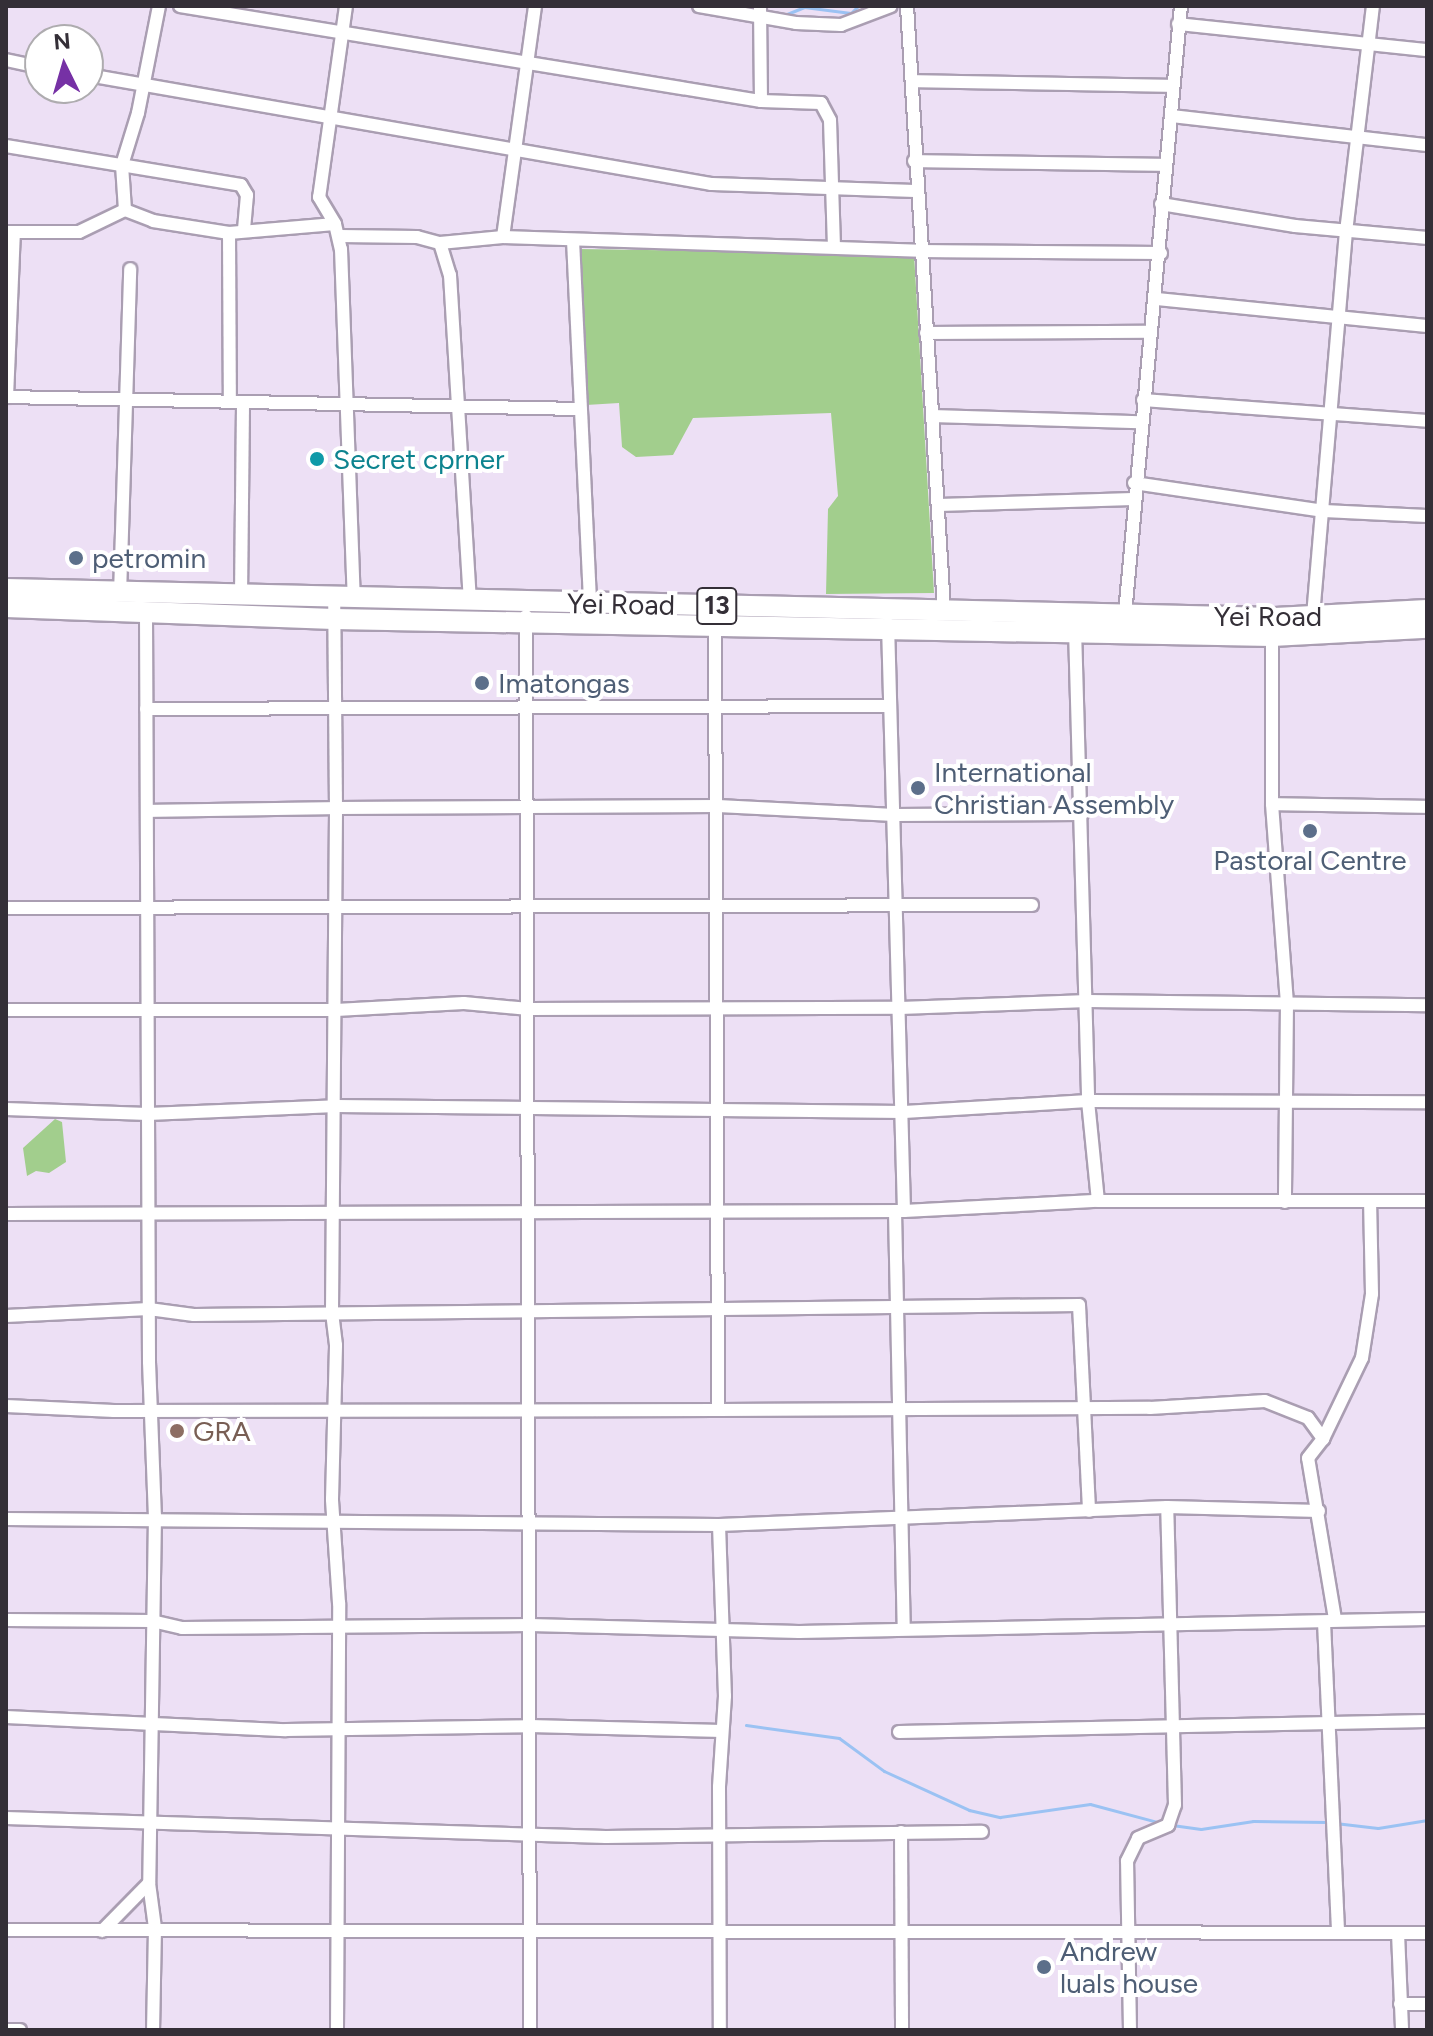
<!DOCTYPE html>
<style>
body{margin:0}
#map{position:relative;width:1433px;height:2036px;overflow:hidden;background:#ede0f5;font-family:Figtree,sans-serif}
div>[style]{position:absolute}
.green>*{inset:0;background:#a2ce8d}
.stream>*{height:3px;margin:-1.5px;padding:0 1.5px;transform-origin:1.5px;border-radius:1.5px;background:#9bc2f3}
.roads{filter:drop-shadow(2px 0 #aa9eb2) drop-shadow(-2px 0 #aa9eb2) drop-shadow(0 2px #aa9eb2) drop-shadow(0 -2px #aa9eb2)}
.minor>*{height:12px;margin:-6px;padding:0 6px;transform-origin:6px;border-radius:6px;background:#fff}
.primary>*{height:20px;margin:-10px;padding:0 10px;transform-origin:10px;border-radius:10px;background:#fff}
.dots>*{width:22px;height:22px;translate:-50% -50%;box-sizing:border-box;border:4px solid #fff;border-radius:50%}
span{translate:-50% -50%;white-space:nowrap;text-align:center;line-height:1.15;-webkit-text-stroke:8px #fff;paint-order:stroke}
.shield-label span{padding:2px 6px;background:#fff;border:2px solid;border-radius:6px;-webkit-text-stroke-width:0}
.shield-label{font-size:26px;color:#342f37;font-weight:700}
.culture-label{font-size:28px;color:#0d838f}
.left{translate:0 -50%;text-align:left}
.service-label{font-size:28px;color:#4e5e75}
.street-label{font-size:28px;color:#342f37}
.education-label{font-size:28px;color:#785e54}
.frame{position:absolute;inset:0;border:8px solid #342f37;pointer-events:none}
.north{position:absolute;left:24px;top:24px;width:80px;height:80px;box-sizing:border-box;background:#fff;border:2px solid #aeacaf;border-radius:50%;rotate:355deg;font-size:22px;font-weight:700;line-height:32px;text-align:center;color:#342f37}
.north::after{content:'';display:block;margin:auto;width:28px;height:36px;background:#7631a5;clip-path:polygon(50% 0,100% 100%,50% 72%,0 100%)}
</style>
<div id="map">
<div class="green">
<i style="clip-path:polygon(578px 249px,914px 254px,934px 593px,826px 594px,828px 509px,838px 496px,831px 413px,693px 418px,673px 455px,636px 457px,622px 447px,619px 403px,586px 405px)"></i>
<i style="clip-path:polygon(55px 1119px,62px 1122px,66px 1162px,49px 1173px,36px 1171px,27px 1176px,23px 1148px)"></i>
</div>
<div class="stream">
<i style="left:782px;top:16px;width:24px;rotate:-22deg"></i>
<i style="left:804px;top:7px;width:47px;rotate:7.3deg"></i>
<i style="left:851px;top:13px;width:10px;rotate:-45deg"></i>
<i style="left:746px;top:1725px;width:94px;rotate:8deg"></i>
<i style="left:839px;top:1738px;width:56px;rotate:36.3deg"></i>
<i style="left:884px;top:1771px;width:94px;rotate:24.6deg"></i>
<i style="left:969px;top:1810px;width:32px;rotate:13deg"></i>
<i style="left:1000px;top:1817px;width:91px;rotate:-8.2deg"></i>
<i style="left:1090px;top:1804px;width:73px;rotate:15deg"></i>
<i style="left:1335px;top:1823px;width:43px;rotate:6.6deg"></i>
<i style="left:1378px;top:1828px;width:50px;rotate:-9.3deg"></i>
<i style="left:1172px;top:1825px;width:29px;rotate:8deg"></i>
<i style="left:1201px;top:1829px;width:53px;rotate:-8.7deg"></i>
<i style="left:1253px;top:1821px;width:74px;rotate:0.8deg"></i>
</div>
<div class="roads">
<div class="minor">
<i style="left:159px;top:6px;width:109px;rotate:101.1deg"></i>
<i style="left:138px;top:113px;width:54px;rotate:107.1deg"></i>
<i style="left:122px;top:165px;width:45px;rotate:86.2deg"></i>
<i style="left:125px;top:210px;width:30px;rotate:21deg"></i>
<i style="left:153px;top:221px;width:77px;rotate:9deg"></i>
<i style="left:229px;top:233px;width:106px;rotate:-4.9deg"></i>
<i style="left:180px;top:6px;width:589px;rotate:9.29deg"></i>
<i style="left:346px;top:6px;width:193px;rotate:98deg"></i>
<i style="left:319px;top:197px;width:31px;rotate:59deg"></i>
<i style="left:335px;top:224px;width:26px;rotate:77deg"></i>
<i style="left:341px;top:249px;width:350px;rotate:87.9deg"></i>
<i style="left:699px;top:6px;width:98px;rotate:9.9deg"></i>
<i style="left:796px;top:23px;width:45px;rotate:2.5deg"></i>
<i style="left:841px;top:25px;width:53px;rotate:-20.8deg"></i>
<i style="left:760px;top:6px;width:95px;rotate:89.4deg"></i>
<i style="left:761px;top:101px;width:60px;rotate:1.9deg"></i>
<i style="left:821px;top:103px;width:19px;rotate:62deg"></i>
<i style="left:830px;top:120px;width:127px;rotate:88.2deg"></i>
<i style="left:907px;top:6px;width:605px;rotate:86.49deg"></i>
<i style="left:1178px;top:24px;width:250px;rotate:6deg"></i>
<i style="left:6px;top:60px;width:35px;rotate:12deg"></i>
<i style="left:88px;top:75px;width:632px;rotate:9.92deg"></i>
<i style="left:711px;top:184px;width:205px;rotate:2deg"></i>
<i style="left:912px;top:81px;width:260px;rotate:1.1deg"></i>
<i style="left:1171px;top:116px;width:258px;rotate:6.5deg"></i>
<i style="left:6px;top:146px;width:238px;rotate:9.4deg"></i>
<i style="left:241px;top:185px;width:12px;rotate:59deg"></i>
<i style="left:247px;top:195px;width:34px;rotate:95deg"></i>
<i style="left:914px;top:161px;width:252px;rotate:0.9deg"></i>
<i style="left:1161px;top:204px;width:136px;rotate:9.3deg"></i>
<i style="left:1295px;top:226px;width:133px;rotate:5.2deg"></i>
<i style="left:7px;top:232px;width:72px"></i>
<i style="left:79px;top:232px;width:51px;rotate:-25.6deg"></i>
<i style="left:229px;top:233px;width:169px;rotate:89.7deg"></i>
<i style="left:340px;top:236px;width:77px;rotate:0.7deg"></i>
<i style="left:417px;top:237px;width:24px;rotate:15deg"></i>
<i style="left:440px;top:243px;width:34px;rotate:73deg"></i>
<i style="left:450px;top:275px;width:326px;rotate:86.5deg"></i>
<i style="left:503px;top:237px;width:233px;rotate:-82.1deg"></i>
<i style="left:573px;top:240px;width:363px;rotate:87.3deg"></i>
<i style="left:440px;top:243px;width:63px;rotate:-5.4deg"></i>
<i style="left:503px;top:237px;width:417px;rotate:1.9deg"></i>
<i style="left:920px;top:251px;width:241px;rotate:0.5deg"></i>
<i style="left:1157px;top:299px;width:271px;rotate:5.7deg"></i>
<i style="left:926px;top:333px;width:223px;rotate:-0.3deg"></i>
<i style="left:6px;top:397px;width:574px;rotate:1.2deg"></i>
<i style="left:7px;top:397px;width:164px;rotate:-87.6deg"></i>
<i style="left:1143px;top:400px;width:285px;rotate:4.2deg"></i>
<i style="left:932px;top:416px;width:208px;rotate:1.7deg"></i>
<i style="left:1134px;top:483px;width:192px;rotate:8.4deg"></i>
<i style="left:1324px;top:511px;width:103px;rotate:2.8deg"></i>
<i style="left:939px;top:505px;width:194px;rotate:-1.8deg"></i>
<i style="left:120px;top:595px;width:326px;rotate:-88.2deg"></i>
<i style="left:241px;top:597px;width:195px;rotate:-89.4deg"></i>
<i style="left:146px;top:613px;width:749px;rotate:89.77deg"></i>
<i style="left:149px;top:1362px;width:154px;rotate:87.8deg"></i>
<i style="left:155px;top:1516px;width:367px;rotate:90.9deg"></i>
<i style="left:149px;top:1883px;width:45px;rotate:82.4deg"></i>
<i style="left:155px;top:1928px;width:102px;rotate:91.1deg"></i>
<i style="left:1125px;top:614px;width:611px;rotate:-84.74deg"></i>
<i style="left:526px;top:616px;width:1414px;rotate:89.84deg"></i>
<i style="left:1313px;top:616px;width:385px;rotate:-85.1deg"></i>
<i style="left:1346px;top:232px;width:228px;rotate:-83.2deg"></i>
<i style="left:715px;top:621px;width:789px;rotate:89.78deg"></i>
<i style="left:888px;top:624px;width:587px;rotate:88.44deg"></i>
<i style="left:1075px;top:629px;width:472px;rotate:88.4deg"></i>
<i style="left:1088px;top:1101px;width:100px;rotate:84.3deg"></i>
<i style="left:1272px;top:633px;width:171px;rotate:90deg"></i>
<i style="left:1272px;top:804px;width:200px;rotate:85.7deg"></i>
<i style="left:1287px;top:1003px;width:199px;rotate:90.6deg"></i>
<i style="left:146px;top:709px;width:744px;rotate:-0.23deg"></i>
<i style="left:1272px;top:804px;width:155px;rotate:1.1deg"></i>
<i style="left:148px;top:811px;width:188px;rotate:-0.9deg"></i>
<i style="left:336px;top:808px;width:209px;rotate:-90.5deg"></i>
<i style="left:6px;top:908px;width:1026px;rotate:-0.17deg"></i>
<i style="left:6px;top:1010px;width:330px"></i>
<i style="left:336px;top:1010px;width:128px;rotate:-3.1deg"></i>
<i style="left:464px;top:1003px;width:65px;rotate:5.3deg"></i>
<i style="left:529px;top:1009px;width:371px;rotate:-0.2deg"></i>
<i style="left:900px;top:1008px;width:188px;rotate:-2.1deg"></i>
<i style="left:1088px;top:1001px;width:339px;rotate:0.7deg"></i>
<i style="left:6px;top:1109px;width:142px;rotate:2deg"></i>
<i style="left:148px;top:1114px;width:188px;rotate:-2.4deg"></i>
<i style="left:336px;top:1106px;width:568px;rotate:0.61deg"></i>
<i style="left:904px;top:1112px;width:184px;rotate:-3.4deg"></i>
<i style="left:1088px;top:1101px;width:339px;rotate:0.2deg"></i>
<i style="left:895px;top:1211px;width:417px;rotate:88.8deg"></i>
<i style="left:6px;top:1214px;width:898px;rotate:-0.19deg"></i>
<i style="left:904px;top:1211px;width:194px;rotate:-3deg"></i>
<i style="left:1098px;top:1201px;width:329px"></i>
<i style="left:6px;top:1316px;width:143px;rotate:-2.8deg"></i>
<i style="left:149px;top:1309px;width:45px;rotate:7.6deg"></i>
<i style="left:194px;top:1315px;width:885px;rotate:-0.65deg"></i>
<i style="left:1079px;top:1305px;width:206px;rotate:87.2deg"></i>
<i style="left:6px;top:1406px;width:108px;rotate:2.7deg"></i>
<i style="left:114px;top:1411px;width:604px;rotate:-0.09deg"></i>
<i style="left:718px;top:1410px;width:432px;rotate:-0.3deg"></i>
<i style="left:1150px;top:1408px;width:115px;rotate:-3.5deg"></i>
<i style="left:1265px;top:1401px;width:46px;rotate:21.6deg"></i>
<i style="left:1308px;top:1418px;width:26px;rotate:54deg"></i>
<i style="left:6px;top:1519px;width:713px;rotate:0.48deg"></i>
<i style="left:719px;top:1525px;width:448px;rotate:-2.3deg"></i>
<i style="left:1167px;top:1507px;width:152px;rotate:1.5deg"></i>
<i style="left:719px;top:1525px;width:171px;rotate:88deg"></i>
<i style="left:725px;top:1696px;width:91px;rotate:93.8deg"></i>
<i style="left:719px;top:1787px;width:243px;rotate:89.8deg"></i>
<i style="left:1335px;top:1619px;width:163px;rotate:-99.5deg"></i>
<i style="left:1308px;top:1458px;width:24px;rotate:-52deg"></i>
<i style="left:1323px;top:1439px;width:90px;rotate:-64.3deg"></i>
<i style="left:1362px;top:1358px;width:65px;rotate:-81.1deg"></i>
<i style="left:1372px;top:1294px;width:92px;rotate:-91.2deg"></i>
<i style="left:6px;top:1620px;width:146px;rotate:0.4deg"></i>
<i style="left:152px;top:1621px;width:31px;rotate:13deg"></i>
<i style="left:182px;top:1628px;width:348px;rotate:-0.5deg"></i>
<i style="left:530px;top:1625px;width:269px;rotate:1.5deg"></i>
<i style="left:799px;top:1632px;width:628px;rotate:-1.19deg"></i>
<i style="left:1324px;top:1622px;width:310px;rotate:87.4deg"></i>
<i style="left:6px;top:1717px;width:280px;rotate:2.7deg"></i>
<i style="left:286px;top:1730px;width:244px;rotate:-0.9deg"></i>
<i style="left:530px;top:1726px;width:192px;rotate:1.5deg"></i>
<i style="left:899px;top:1732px;width:528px;rotate:-1.19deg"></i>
<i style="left:6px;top:1818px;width:600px;rotate:1.81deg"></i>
<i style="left:606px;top:1837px;width:376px;rotate:-0.8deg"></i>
<i style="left:901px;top:1832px;width:198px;rotate:89.7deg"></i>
<i style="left:6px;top:1930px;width:1421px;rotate:0.12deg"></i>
<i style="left:102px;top:1931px;width:67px;rotate:-45.6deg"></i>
<i style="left:1398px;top:1933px;width:97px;rotate:87.6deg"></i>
<i style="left:1400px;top:2004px;width:27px"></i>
<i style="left:6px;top:2030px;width:14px"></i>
<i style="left:337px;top:2030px;width:427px;rotate:-89.7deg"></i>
<i style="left:339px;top:1603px;width:104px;rotate:-93.9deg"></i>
<i style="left:332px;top:1499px;width:154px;rotate:-88.5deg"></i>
<i style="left:336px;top:1345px;width:35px;rotate:-97deg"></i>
<i style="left:332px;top:1310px;width:502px;rotate:-89.54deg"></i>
<i style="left:336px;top:808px;width:382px;rotate:-0.3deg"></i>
<i style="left:718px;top:806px;width:176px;rotate:2.9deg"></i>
<i style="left:894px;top:815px;width:188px;rotate:-0.3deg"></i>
<i style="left:1130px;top:2030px;width:169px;rotate:-91deg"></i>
<i style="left:1127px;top:1861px;width:25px;rotate:-64deg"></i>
<i style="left:1138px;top:1838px;width:33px;rotate:-23deg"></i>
<i style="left:1168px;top:1825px;width:21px;rotate:-71deg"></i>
<i style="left:1175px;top:1805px;width:298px;rotate:-91.5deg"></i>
</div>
<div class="primary">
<i style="left:6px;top:589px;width:1269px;rotate:1.31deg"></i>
<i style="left:1275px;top:618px;width:152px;rotate:-3deg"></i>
<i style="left:6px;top:607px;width:328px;rotate:2.1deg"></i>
<i style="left:334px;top:619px;width:938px;rotate:1.04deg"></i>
<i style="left:1272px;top:636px;width:155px;rotate:-3deg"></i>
</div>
</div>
<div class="dots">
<i style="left:317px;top:459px;background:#0f9aa8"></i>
<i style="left:76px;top:558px;background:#5c6f8a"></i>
<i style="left:482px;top:683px;background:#5c6f8a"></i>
<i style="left:918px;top:788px;background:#5c6f8a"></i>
<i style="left:1310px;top:831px;background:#5c6f8a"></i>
<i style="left:177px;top:1431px;background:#8d6e63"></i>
<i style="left:1044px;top:1967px;background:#5c6f8a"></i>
</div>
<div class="shield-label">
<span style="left:717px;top:606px">13</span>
</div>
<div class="culture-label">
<span class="left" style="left:333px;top:459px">Secret cprner</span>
</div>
<div class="service-label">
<span class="left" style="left:92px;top:558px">petromin</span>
<span class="left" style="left:498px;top:683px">Imatongas</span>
<span class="left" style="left:934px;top:788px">International<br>Christian Assembly</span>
<span style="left:1310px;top:860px">Pastoral Centre</span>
<span class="left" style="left:1060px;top:1967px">Andrew<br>luals house</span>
</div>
<div class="street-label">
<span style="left:621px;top:604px;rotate:1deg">Yei Road</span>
<span style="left:1268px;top:616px">Yei Road</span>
</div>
<div class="education-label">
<span class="left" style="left:193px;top:1431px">GRA</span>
</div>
<div class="frame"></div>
<div class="north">N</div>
</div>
